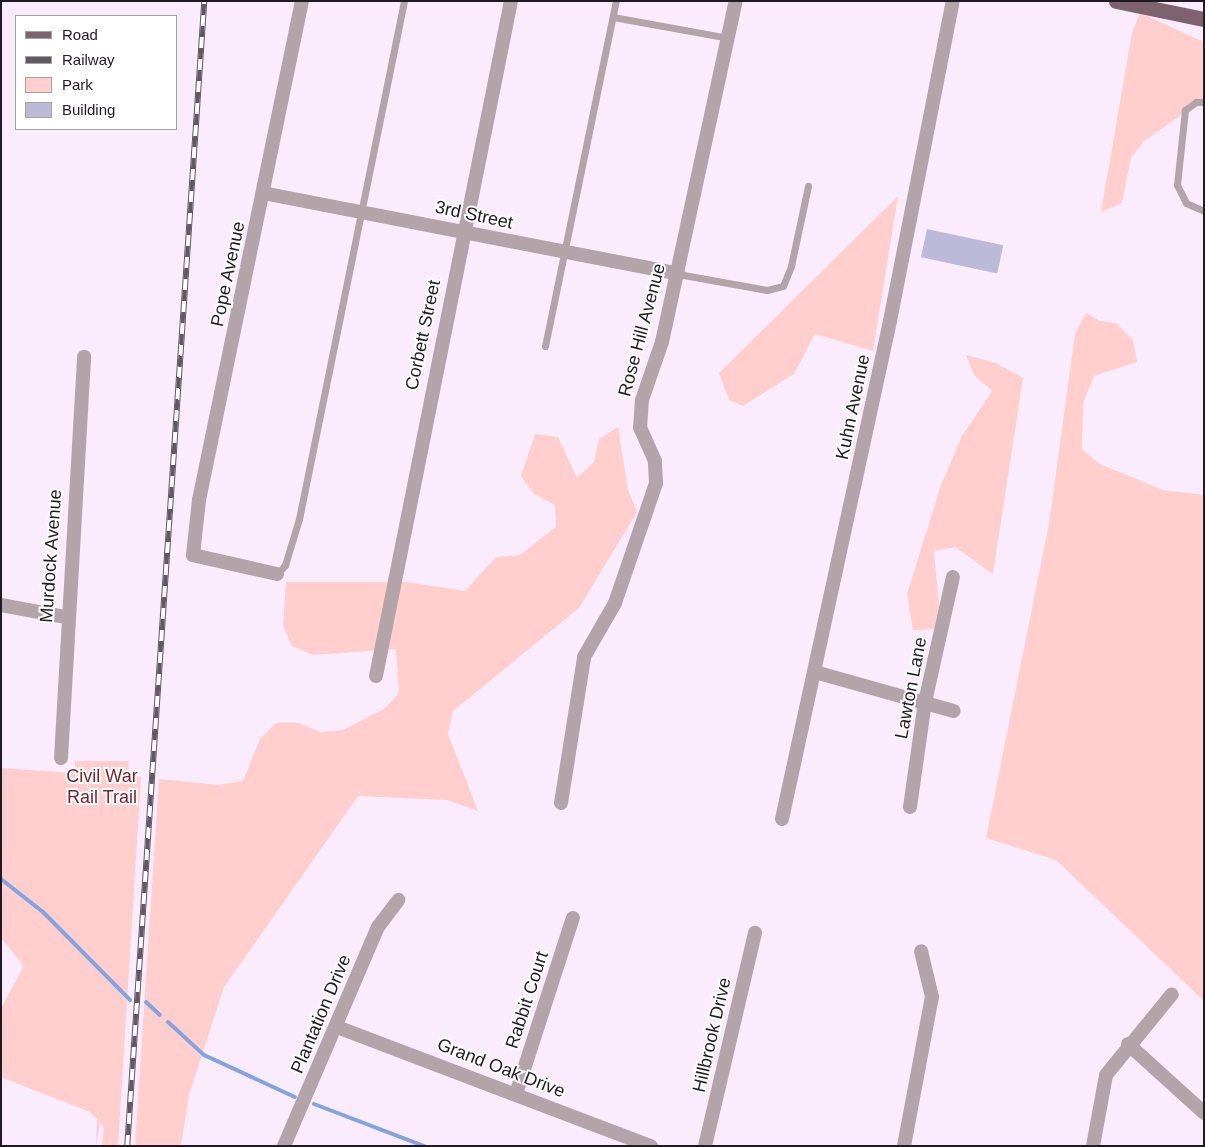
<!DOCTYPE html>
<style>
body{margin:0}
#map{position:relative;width:1205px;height:1147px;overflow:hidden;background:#fbecfd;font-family:Helvetica,sans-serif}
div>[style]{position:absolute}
.green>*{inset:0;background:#ffcecd}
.stream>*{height:4px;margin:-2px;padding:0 2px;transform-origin:2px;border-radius:2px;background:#82a4e2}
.building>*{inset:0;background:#bdb9d9;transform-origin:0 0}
.lane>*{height:7px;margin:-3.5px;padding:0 3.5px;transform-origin:3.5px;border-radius:3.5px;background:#b3a4aa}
.street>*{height:14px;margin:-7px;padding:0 7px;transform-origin:7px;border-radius:7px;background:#b3a4aa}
.primary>*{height:15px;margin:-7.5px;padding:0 7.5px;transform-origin:7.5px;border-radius:7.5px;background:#7e636f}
.rail>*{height:5.5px;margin-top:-2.75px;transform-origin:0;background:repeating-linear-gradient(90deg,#fff 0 11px,#625864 0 22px);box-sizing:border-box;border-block:1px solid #625864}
span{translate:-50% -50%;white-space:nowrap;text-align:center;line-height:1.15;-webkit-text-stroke:4px #fff;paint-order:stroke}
.street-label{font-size:18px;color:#211923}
.park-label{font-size:18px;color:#7c1e29}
.frame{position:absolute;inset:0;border:2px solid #211923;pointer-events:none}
.legend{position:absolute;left:15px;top:15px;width:162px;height:115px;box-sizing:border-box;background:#fff;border:1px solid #a6a3a7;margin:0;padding:6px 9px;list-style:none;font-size:15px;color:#211923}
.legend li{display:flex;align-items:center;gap:10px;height:25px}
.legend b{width:25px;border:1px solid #a6a3a7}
</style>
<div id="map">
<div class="green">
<i style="clip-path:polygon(1140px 13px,1204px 42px,1204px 99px,1144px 141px,1131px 158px,1122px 203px,1101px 212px,1132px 33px)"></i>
<i style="clip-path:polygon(898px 196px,873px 351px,815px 334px,794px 374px,743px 406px,729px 400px,719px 373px)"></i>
<i style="clip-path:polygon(1086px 313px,1100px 321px,1116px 323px,1133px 340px,1137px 362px,1094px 376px,1083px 403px,1082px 449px,1100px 464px,1163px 490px,1204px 495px,1204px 1001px,1056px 860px,986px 838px,1049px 524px,1075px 334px)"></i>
<i style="clip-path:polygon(966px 355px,996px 363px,1023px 378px,993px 574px,955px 547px,934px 551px,939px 606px,934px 629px,913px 630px,907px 594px,940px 488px,962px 436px,992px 391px,974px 375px)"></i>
<i style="clip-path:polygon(618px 427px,628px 490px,637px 512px,579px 608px,453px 711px,448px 734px,478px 811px,447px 800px,358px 796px,224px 987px,189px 1095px,181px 1146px,135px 1146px,159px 779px,219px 785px,243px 781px,260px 739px,276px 723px,299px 723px,320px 732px,343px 730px,384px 709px,399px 693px,396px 649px,313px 655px,292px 646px,283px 626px,286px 582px,407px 582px,465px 591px,496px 557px,520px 555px,556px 527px,555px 505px,534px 494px,521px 476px,535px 434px,558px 437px,577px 478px,594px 462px,599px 439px)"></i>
<i style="clip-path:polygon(75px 761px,129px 761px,128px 776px,141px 777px,118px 1146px,102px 1146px,104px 1127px,100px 1122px,96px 1146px,97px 1119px,90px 1112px,1px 1077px,1px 1008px,24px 966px,1px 938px,1px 768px,75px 773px)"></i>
</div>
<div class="stream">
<i style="left:1px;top:879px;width:53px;rotate:38.2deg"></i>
<i style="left:43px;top:912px;width:124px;rotate:45.3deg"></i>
<i style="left:146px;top:1002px;width:19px;rotate:43deg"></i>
<i style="left:168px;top:1022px;width:49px;rotate:42.5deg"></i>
<i style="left:204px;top:1055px;width:100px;rotate:24.8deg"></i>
<i style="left:314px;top:1104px;width:118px;rotate:20.9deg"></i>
</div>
<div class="building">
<i style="left:927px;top:229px;width:78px;height:29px;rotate:12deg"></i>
</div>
<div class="lane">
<i style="left:613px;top:17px;width:117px;rotate:10.3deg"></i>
<i style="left:1204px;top:102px;width:8px;rotate:180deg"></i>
<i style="left:1196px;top:102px;width:14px;rotate:144deg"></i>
<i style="left:1185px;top:110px;width:75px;rotate:96.1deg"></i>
<i style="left:1177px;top:185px;width:20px;rotate:63deg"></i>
<i style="left:1186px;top:203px;width:20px;rotate:24deg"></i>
<i style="left:678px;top:274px;width:90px;rotate:10.2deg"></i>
<i style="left:767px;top:290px;width:16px;rotate:-14deg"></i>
<i style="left:783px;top:286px;width:22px;rotate:-68deg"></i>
<i style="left:791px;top:266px;width:82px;rotate:-78deg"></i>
<i style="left:545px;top:346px;width:352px;rotate:-78.4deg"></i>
<i style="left:277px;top:574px;width:12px;rotate:-48deg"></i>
<i style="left:285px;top:565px;width:48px;rotate:-73.1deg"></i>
<i style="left:299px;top:519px;width:529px;rotate:-78.54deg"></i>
</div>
<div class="street">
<i style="left:263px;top:193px;width:423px;rotate:11deg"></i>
<i style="left:277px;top:574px;width:86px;rotate:-167.3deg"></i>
<i style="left:193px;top:555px;width:55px;rotate:-83.8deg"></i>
<i style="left:199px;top:500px;width:510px;rotate:-78.34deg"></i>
<i style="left:1px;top:605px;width:66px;rotate:10.5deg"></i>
<i style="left:815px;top:672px;width:144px;rotate:15.7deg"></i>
<i style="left:376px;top:676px;width:688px;rotate:-78.69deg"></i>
<i style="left:61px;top:758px;width:402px;rotate:-86.7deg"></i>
<i style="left:561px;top:803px;width:148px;rotate:-81deg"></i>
<i style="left:584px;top:657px;width:62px;rotate:-60.1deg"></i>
<i style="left:615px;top:603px;width:127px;rotate:-71.1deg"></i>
<i style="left:656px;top:483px;width:22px;rotate:-93deg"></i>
<i style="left:655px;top:461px;width:36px;rotate:-114deg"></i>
<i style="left:640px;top:428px;width:28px;rotate:-86deg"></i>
<i style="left:642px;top:400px;width:61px;rotate:-71deg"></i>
<i style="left:662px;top:342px;width:349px;rotate:-77.8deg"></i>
<i style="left:910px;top:807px;width:106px;rotate:-81.9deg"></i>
<i style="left:925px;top:702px;width:128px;rotate:-77.4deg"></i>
<i style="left:782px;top:819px;width:510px;rotate:-77.76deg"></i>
<i style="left:890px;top:321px;width:326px;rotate:-78.9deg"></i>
<i style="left:337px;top:1027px;width:336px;rotate:20.8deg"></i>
<i style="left:1128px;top:1044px;width:103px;rotate:42.2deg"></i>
<i style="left:516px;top:1094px;width:185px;rotate:-72.1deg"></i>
<i style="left:284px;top:1146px;width:238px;rotate:-66.8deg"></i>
<i style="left:378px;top:927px;width:34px;rotate:-53deg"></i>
<i style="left:705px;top:1146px;width:219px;rotate:-76.8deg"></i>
<i style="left:904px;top:1146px;width:152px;rotate:-79.4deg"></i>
<i style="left:932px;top:997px;width:47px;rotate:-103.4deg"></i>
<i style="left:1093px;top:1146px;width:72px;rotate:-79.6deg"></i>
<i style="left:1106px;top:1075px;width:104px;rotate:-50.8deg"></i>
</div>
<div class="primary">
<i style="left:1116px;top:1px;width:90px;rotate:11.6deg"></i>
</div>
<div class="rail">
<i style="left:127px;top:1146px;width:1148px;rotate:-86.15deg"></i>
</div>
<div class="street-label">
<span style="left:474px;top:215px;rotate:12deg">3rd Street</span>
<span style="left:228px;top:274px;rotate:-78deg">Pope Avenue</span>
<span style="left:642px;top:330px;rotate:-75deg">Rose Hill Avenue</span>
<span style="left:423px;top:335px;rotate:-78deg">Corbett Street</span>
<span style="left:853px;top:407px;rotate:-78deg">Kuhn Avenue</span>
<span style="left:51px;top:556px;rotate:-86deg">Murdock Avenue</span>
<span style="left:911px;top:688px;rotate:-79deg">Lawton Lane</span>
<span style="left:527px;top:1000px;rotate:-72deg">Rabbit Court</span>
<span style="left:321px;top:1014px;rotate:-67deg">Plantation Drive</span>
<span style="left:712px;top:1035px;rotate:-77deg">Hillbrook Drive</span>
<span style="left:501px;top:1068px;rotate:21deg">Grand Oak Drive</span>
</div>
<div class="park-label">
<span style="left:102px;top:787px">Civil War<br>Rail Trail</span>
</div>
<div class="frame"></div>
<ul class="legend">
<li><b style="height:6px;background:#7e636f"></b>Road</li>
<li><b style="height:6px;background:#625864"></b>Railway</li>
<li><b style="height:14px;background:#ffcecd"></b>Park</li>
<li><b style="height:14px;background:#bdb9d9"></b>Building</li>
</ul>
</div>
